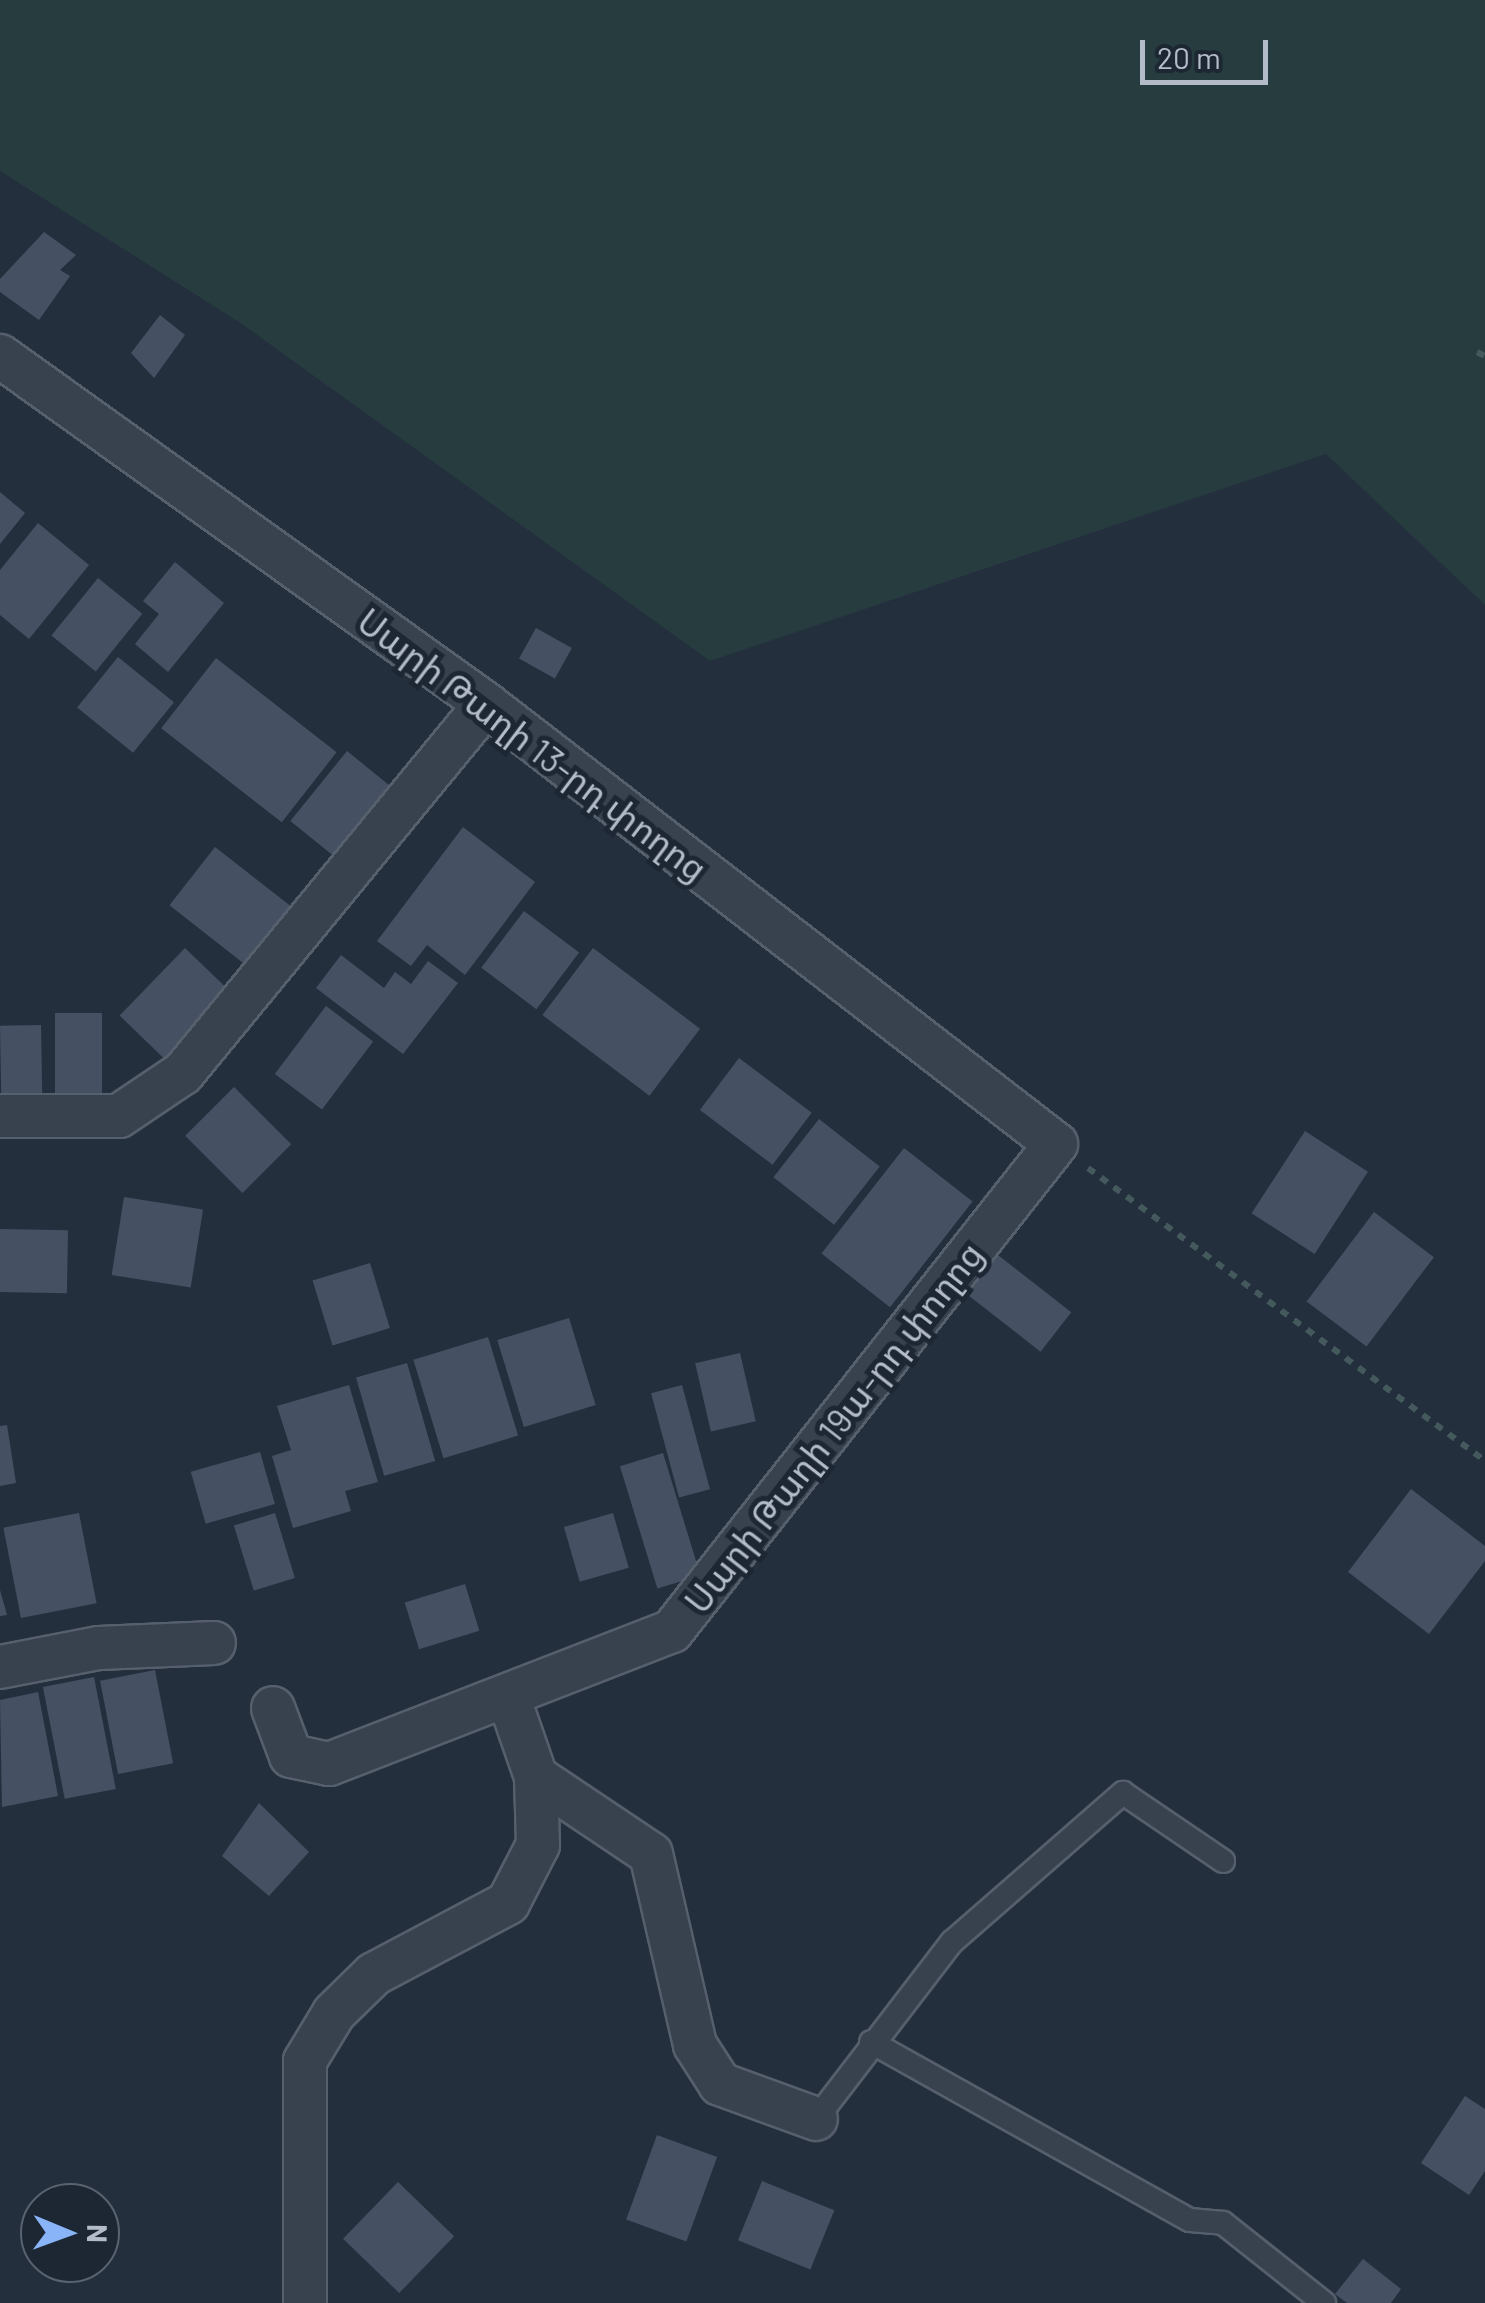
<!DOCTYPE html>
<meta charset="utf-8">
<style>
body{margin:0}
#map{position:relative;width:1485px;height:2303px;overflow:hidden;background:#242f3e;font-family:Barlow,"Noto Sans Armenian",sans-serif}
div>[style]{position:absolute}
.green>*{inset:0;background:#263c3f}
.building>*{inset:0;background:#455162;transform-origin:0 0}
.path>*{height:6px;margin-top:-3px;transform-origin:0;background:repeating-linear-gradient(90deg,#44595c 0 8px,transparent 0 16px)}
.roads{filter:drop-shadow(2px 0 #565f6c) drop-shadow(-2px 0 #565f6c) drop-shadow(0 2px #565f6c) drop-shadow(0 -2px #565f6c)}
.service>*{height:22px;margin:-11px;padding:0 11px;transform-origin:11px;border-radius:11px;background:#38414e}
.minor>*{height:42px;margin:-21px;padding:0 21px;transform-origin:21px;border-radius:21px;background:#38414e}
span{translate:-50% -50%;white-space:nowrap;text-align:center;line-height:1.15;-webkit-text-stroke:10px #1d2633;paint-order:stroke}
.street-label{font-size:35px;color:#b4bcc9}
.north{position:absolute;left:20px;top:2183px;width:100px;height:100px;box-sizing:border-box;background:#1d2633;border:2px solid #59626f;border-radius:50%;rotate:91deg;font-size:28px;font-weight:700;line-height:40px;text-align:center;color:#b4bcc9}
.north::after{content:'';display:block;margin:auto;width:35px;height:45px;background:#8ab4f8;clip-path:polygon(50% 0,100% 100%,50% 72%,0 100%)}
.scale{position:absolute;left:1140px;top:40px;width:128px;height:45px;box-sizing:border-box;border:5px solid #b4bcc9;border-top:0;padding-left:12px;font-size:30px;line-height:35px;white-space:nowrap;color:#b4bcc9;-webkit-text-stroke:8px #1d2633;paint-order:stroke}
</style>
<div id="map">
<div class="green">
<i style="clip-path:polygon(0 0,1485px 0,1485px 605px,1326px 454px,710px 661px,239px 322px,0 171px)"></i>
</div>
<div class="building">
<i style="clip-path:polygon(44px 232px,76px 255px,60px 270px,70px 276px,39px 320px,0 292px,0 279px)"></i>
<i style="clip-path:polygon(160px 315px,185px 335px,154px 378px,131px 353px)"></i>
<i style="clip-path:polygon(0 492px,25px 513px,0 544px)"></i>
<i style="clip-path:polygon(38px 523px,89px 565px,29px 639px,0 615px,0 570px)"></i>
<i style="clip-path:polygon(175px 562px,224px 603px,168px 672px,135px 644px,159px 614px,143px 601px)"></i>
<i style="left:98px;top:578px;width:57px;height:74px;rotate:39deg"></i>
<i style="left:536px;top:628px;width:41px;height:35px;rotate:29deg"></i>
<i style="left:118px;top:657px;width:72px;height:65px;rotate:39deg"></i>
<i style="left:216px;top:658px;width:153px;height:89px;rotate:38deg"></i>
<i style="left:347px;top:751px;width:65px;height:90px;rotate:39deg"></i>
<i style="clip-path:polygon(463px 827px,535px 882px,465px 975px,427px 945px,411px 966px,377px 941px)"></i>
<i style="left:215px;top:847px;width:100px;height:74px;rotate:38deg"></i>
<i style="left:524px;top:911px;width:69px;height:71px;rotate:37deg"></i>
<i style="left:185px;top:948px;width:67px;height:94px;rotate:44deg"></i>
<i style="left:593px;top:948px;width:134px;height:84px;rotate:37deg"></i>
<i style="clip-path:polygon(341px 955px,384px 988px,395px 972px,411px 984px,428px 961px,458px 983px,403px 1054px,316px 988px)"></i>
<i style="left:326px;top:1006px;width:59px;height:85px;rotate:37deg"></i>
<i style="left:55px;top:1013px;width:47px;height:80px"></i>
<i style="left:41px;top:1025px;width:75px;height:41px;rotate:89deg"></i>
<i style="left:739px;top:1058px;width:91px;height:65px;rotate:37deg"></i>
<i style="left:234px;top:1087px;width:81px;height:69px;rotate:45deg"></i>
<i style="left:819px;top:1119px;width:77px;height:74px;rotate:38deg"></i>
<i style="left:1305px;top:1131px;width:75px;height:98px;rotate:33deg"></i>
<i style="left:904px;top:1148px;width:87px;height:134px;rotate:38deg"></i>
<i style="left:124px;top:1197px;width:80px;height:79px;rotate:9deg"></i>
<i style="left:1374px;top:1212px;width:75px;height:112px;rotate:37deg"></i>
<i style="left:0;top:1229px;width:68px;height:63px;rotate:1deg"></i>
<i style="left:998px;top:1255px;width:93px;height:50px;rotate:38deg"></i>
<i style="left:370px;top:1263px;width:68px;height:60px;rotate:73deg"></i>
<i style="left:569px;top:1318px;width:91px;height:75px;rotate:73deg"></i>
<i style="left:488px;top:1337px;width:103px;height:78px;rotate:73deg"></i>
<i style="left:740px;top:1353px;width:70px;height:46px;rotate:77deg"></i>
<i style="left:407px;top:1363px;width:102px;height:53px;rotate:74deg"></i>
<i style="clip-path:polygon(349px 1385px,378px 1482px,345px 1491px,351px 1511px,293px 1528px,272px 1456px,291px 1450px,277px 1406px)"></i>
<i style="left:682px;top:1385px;width:108px;height:32px;rotate:75deg"></i>
<i style="clip-path:polygon(7px 1425px,16px 1483px,0 1486px,0 1426px)"></i>
<i style="left:260px;top:1452px;width:54px;height:72px;rotate:74deg"></i>
<i style="left:663px;top:1453px;width:128px;height:45px;rotate:73deg"></i>
<i style="clip-path:polygon(1411px 1489px,1485px 1546px,1485px 1561px,1429px 1634px,1348px 1572px)"></i>
<i style="left:79px;top:1513px;width:92px;height:77px;rotate:79deg"></i>
<i style="left:275px;top:1513px;width:68px;height:43px;rotate:73deg"></i>
<i style="left:613px;top:1513px;width:57px;height:51px;rotate:74deg"></i>
<i style="left:465px;top:1584px;width:49px;height:63px;rotate:73deg"></i>
<i style="clip-path:polygon(0 1590px,7px 1615px,0 1616px)"></i>
<i style="left:155px;top:1670px;width:95px;height:56px;rotate:79deg"></i>
<i style="left:94px;top:1677px;width:114px;height:52px;rotate:79deg"></i>
<i style="clip-path:polygon(38px 1692px,58px 1796px,2px 1807px,0 1700px)"></i>
<i style="clip-path:polygon(259px 1803px,309px 1852px,269px 1896px,222px 1856px)"></i>
<i style="clip-path:polygon(1465px 2096px,1485px 2109px,1485px 2171px,1469px 2195px,1421px 2163px)"></i>
<i style="left:657px;top:2135px;width:64px;height:90px;rotate:20deg"></i>
<i style="left:762px;top:2181px;width:78px;height:64px;rotate:22deg"></i>
<i style="left:398px;top:2182px;width:78px;height:79px;rotate:44deg"></i>
<i style="clip-path:polygon(1363px 2259px,1401px 2289px,1391px 2303px,1347px 2303px,1335px 2294px)"></i>
</div>
<div class="path">
<i style="left:1477px;top:352px;width:9px;rotate:27deg"></i>
<i style="left:1088px;top:1168px;width:493px;rotate:36.4deg"></i>
</div>
<div class="roads">
<div class="service">
<i style="left:871px;top:2042px;width:365px;rotate:29.2deg"></i>
<i style="left:1190px;top:2220px;width:33px;rotate:5deg"></i>
<i style="left:1223px;top:2223px;width:129px;rotate:38.4deg"></i>
<i style="left:816px;top:2119px;width:223px;rotate:-52.5deg"></i>
<i style="left:952px;top:1942px;width:227px;rotate:-41.1deg"></i>
<i style="left:1123px;top:1793px;width:121px;rotate:34.2deg"></i>
</div>
<div class="minor">
<i style="left:0;top:356px;width:598px;rotate:35.6deg"></i>
<i style="left:486px;top:704px;width:720px;rotate:37.67deg"></i>
<i style="left:1056px;top:1144px;width:620px;rotate:128.26deg"></i>
<i style="left:672px;top:1631px;width:368px;rotate:158.8deg"></i>
<i style="left:329px;top:1764px;width:39px;rotate:-168deg"></i>
<i style="left:291px;top:1756px;width:51px;rotate:-110.6deg"></i>
<i style="left:0;top:1116px;width:119px"></i>
<i style="left:119px;top:1116px;width:77px;rotate:-33.9deg"></i>
<i style="left:183px;top:1073px;width:477px;rotate:-50.6deg"></i>
<i style="left:0;top:1667px;width:101px;rotate:-10.9deg"></i>
<i style="left:99px;top:1648px;width:115px;rotate:-2.5deg"></i>
<i style="left:536px;top:1777px;width:138px;rotate:33.8deg"></i>
<i style="left:651px;top:1854px;width:196px;rotate:77deg"></i>
<i style="left:695px;top:2045px;width:46px;rotate:57.3deg"></i>
<i style="left:720px;top:2084px;width:102px;rotate:20deg"></i>
<i style="left:305px;top:2303px;width:242px;rotate:-90deg"></i>
<i style="left:305px;top:2061px;width:56px;rotate:-58.9deg"></i>
<i style="left:334px;top:2013px;width:56px;rotate:-44.3deg"></i>
<i style="left:374px;top:1974px;width:152px;rotate:-27.9deg"></i>
<i style="left:508px;top:1903px;width:65px;rotate:-62.7deg"></i>
<i style="left:538px;top:1845px;width:68px;rotate:-91.7deg"></i>
<i style="left:536px;top:1777px;width:83px;rotate:-109.1deg"></i>
</div>
</div>
<div class="street-label">
<span style="left:533px;top:744px;rotate:37deg">Սարի Թաղի 13-րդ փողոց</span>
<span style="left:833px;top:1427px;rotate:-52deg">Սարի Թաղի 19ա-րդ փողոց</span>
</div>
<div class="north">N</div>
<div class="scale">20 m</div>
</div>
